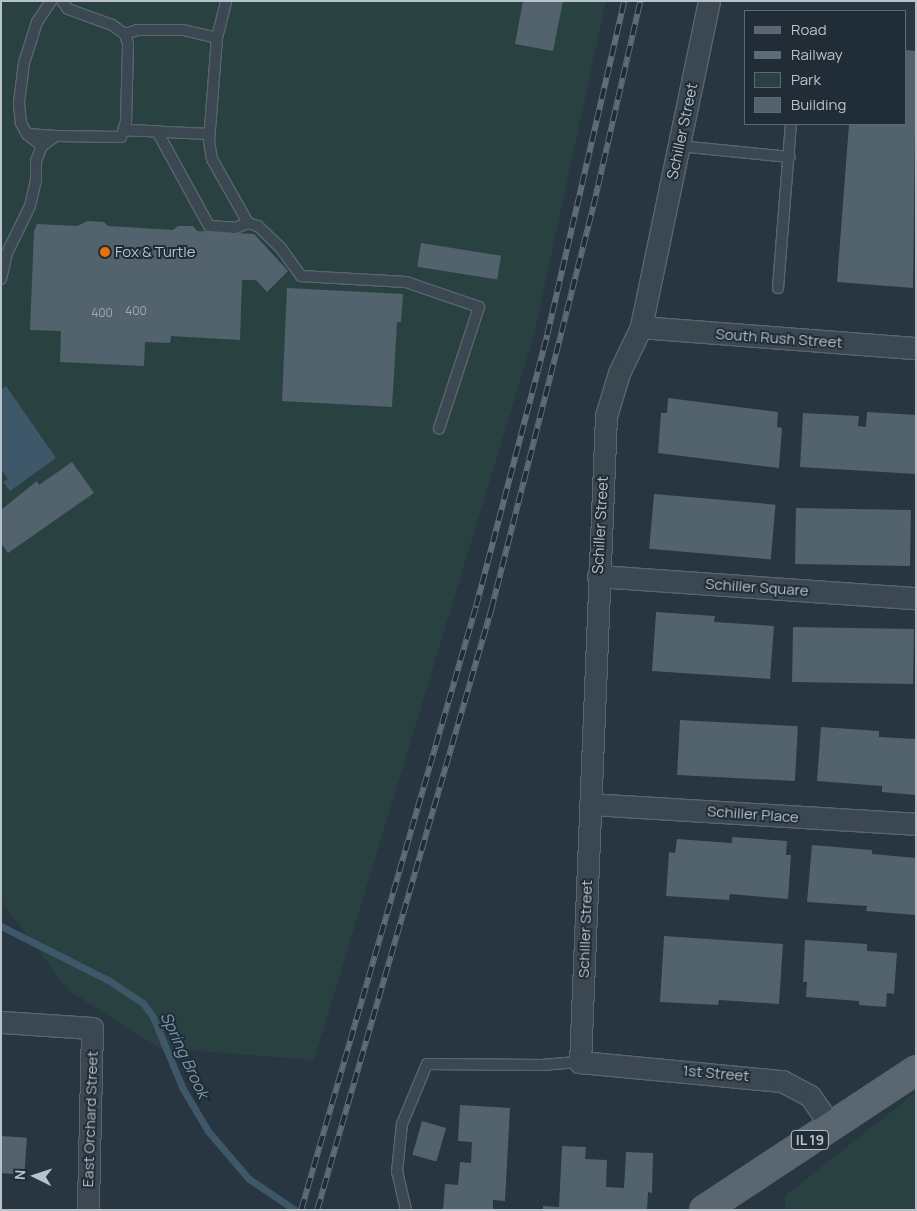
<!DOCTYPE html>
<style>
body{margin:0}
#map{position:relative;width:917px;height:1211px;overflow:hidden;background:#273641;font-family:Manrope,sans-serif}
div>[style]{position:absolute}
.green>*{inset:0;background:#294241}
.water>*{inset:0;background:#3e5769}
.stream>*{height:7px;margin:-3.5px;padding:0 3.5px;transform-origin:3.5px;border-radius:3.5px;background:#3e5769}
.building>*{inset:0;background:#52636e;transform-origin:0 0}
.roads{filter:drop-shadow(1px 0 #59656e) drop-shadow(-1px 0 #59656e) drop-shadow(0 1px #59656e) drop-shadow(0 -1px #59656e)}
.lane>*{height:10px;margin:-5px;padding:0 5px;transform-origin:5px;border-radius:5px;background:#3b4751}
.street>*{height:21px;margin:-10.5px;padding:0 10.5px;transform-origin:10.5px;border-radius:10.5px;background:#3b4751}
.primary>*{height:28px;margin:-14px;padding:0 14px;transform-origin:14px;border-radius:14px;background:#5a6771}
.rail>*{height:5.5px;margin-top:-2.75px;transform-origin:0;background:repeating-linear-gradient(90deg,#202c36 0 11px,#5e6c78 0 22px);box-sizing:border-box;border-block:1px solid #5e6c78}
.dots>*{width:14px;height:14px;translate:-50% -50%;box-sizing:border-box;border:2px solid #202c36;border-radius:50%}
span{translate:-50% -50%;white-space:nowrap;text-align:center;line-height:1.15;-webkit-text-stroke:4px #202c36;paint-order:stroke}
.number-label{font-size:12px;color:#9eaab4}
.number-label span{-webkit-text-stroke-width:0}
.shield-label span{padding:1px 4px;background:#202c36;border:1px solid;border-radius:4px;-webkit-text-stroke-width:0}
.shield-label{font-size:14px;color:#b8c2cb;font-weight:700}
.street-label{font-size:15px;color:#b8c2cb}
.poi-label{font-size:15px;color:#b8c2cb}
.left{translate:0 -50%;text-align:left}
.water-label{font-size:16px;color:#7a97ac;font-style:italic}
.frame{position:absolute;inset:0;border:2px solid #b8c2cb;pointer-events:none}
.legend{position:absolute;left:744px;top:10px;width:162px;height:115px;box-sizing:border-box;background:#202c36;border:1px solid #5d6872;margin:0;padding:6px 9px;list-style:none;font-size:15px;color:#b8c2cb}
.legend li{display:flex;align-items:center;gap:10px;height:25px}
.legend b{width:25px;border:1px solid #5d6872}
.north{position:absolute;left:10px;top:1151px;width:50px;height:50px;-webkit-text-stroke:4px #202c36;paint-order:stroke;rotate:274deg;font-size:14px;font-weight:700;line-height:20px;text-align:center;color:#b8c2cb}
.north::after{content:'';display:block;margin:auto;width:18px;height:22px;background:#b8c2cb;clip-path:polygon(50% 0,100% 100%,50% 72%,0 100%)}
</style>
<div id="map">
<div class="green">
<i style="clip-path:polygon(1px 1px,606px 1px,534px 335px,314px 1060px,159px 1048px,68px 990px,1px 901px)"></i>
<i style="clip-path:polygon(916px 1092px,916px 1210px,785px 1210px,785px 1196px)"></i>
</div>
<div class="water">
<i style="clip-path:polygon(6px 386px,56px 458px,10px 491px,3px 482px,8px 479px,1px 469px,1px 390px)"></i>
</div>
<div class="stream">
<i style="left:1px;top:926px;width:120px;rotate:26.8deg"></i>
<i style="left:108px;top:980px;width:42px;rotate:33.3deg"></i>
<i style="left:143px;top:1003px;width:17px;rotate:54deg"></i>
<i style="left:153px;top:1017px;width:78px;rotate:67.4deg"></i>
<i style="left:183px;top:1089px;width:49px;rotate:59.2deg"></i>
<i style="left:208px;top:1131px;width:63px;rotate:49.5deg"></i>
<i style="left:249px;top:1179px;width:55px;rotate:34deg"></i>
</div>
<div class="building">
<i style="clip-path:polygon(523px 1px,563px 1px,553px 51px,515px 44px)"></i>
<i style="clip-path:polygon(906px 50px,916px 51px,913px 288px,837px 282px,849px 124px,906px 124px)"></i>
<i style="clip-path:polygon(88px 221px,104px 222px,108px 226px,173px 230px,178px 226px,193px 226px,197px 231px,254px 234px,288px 271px,267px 292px,256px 280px,242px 280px,240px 340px,171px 336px,170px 343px,145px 342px,144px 366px,60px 362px,61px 331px,30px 330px,34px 231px,37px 224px,77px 226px)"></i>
<i style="left:421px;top:243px;width:81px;height:24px;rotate:9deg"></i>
<i style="clip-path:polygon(287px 288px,403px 294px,401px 322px,397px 322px,392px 407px,282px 401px)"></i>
<i style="clip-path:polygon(668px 398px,778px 412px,777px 427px,782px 428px,779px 468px,658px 453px,661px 413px,667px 413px)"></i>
<i style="clip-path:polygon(867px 412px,916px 415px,916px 474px,800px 467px,803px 413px,859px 416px,858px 426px,866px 427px)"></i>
<i style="clip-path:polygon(72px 462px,94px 493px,8px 553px,1px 543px,1px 510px,37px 481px,39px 485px)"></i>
<i style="left:654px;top:494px;width:122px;height:55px;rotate:5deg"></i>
<i style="left:796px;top:508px;width:115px;height:56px;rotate:1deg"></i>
<i style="clip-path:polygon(656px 612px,715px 616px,714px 622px,774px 626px,770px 679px,652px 671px)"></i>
<i style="left:793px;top:627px;width:121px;height:55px;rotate:1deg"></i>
<i style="left:680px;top:720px;width:118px;height:55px;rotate:3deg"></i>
<i style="clip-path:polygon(821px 727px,879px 731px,879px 737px,916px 739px,916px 795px,882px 792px,882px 786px,817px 781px)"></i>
<i style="clip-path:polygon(732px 837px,787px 841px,786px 855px,791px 855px,788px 899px,730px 894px,729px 900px,666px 896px,669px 852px,675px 853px,677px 839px,732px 843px)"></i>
<i style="clip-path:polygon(812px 845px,872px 850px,872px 854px,916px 858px,916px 915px,866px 911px,867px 906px,807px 902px)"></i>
<i style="clip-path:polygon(664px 936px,783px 944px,779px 1004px,719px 1000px,718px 1005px,660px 1002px)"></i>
<i style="clip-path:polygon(805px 940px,867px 944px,867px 951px,897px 953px,894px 994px,887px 993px,886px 1007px,859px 1005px,859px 1001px,806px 997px,807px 982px,803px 982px)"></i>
<i style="clip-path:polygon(460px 1105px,510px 1108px,505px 1201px,493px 1200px,493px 1210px,443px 1210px,445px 1184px,458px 1185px,460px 1162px,471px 1163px,472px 1142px,458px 1141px)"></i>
<i style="left:422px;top:1121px;width:25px;height:35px;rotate:16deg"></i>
<i style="left:1px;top:1136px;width:26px;height:37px;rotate:4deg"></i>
<i style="clip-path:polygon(562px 1146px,586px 1147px,585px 1159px,607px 1160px,606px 1187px,624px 1188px,626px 1152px,653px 1153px,652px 1193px,648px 1192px,647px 1210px,543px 1210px,543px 1206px,559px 1207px)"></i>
</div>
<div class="roads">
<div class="lane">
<i style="left:125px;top:34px;width:13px;rotate:-18deg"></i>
<i style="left:137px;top:30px;width:46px"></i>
<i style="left:183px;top:30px;width:35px;rotate:13deg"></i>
<i style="left:217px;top:38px;width:104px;rotate:94.4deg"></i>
<i style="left:209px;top:142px;width:17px;rotate:80deg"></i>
<i style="left:212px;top:159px;width:73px;rotate:60.6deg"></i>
<i style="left:248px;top:223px;width:10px;rotate:17deg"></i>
<i style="left:258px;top:226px;width:30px;rotate:44deg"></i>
<i style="left:280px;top:247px;width:36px;rotate:54deg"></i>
<i style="left:301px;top:276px;width:105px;rotate:3.3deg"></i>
<i style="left:406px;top:282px;width:77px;rotate:18.9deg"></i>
<i style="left:479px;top:307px;width:128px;rotate:108.2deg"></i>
<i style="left:217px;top:38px;width:38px;rotate:-76deg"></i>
<i style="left:27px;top:134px;width:13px;rotate:-119deg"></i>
<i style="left:21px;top:123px;width:20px;rotate:-96deg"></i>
<i style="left:19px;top:103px;width:40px;rotate:-82.9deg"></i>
<i style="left:24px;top:63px;width:43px;rotate:-72.4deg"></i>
<i style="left:37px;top:22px;width:25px;rotate:-56deg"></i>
<i style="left:209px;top:134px;width:85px;rotate:-177.3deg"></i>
<i style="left:124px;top:130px;width:33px;rotate:2deg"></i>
<i style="left:157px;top:131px;width:108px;rotate:61.3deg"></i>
<i style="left:209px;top:226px;width:26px;rotate:4deg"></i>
<i style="left:235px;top:228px;width:14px;rotate:-21deg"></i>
<i style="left:56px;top:136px;width:65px;rotate:0.9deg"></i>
<i style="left:121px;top:137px;width:16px;rotate:-72deg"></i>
<i style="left:126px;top:122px;width:78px;rotate:-88.5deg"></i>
<i style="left:128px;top:44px;width:10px;rotate:-107deg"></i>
<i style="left:125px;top:34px;width:16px;rotate:-145deg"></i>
<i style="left:112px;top:25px;width:47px;rotate:-160deg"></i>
<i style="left:68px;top:9px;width:10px;rotate:-127deg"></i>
<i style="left:679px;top:146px;width:111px;rotate:5.7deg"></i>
<i style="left:1px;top:279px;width:27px;rotate:-77deg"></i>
<i style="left:7px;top:253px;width:52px;rotate:-63.9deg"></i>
<i style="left:30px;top:206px;width:26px;rotate:-77deg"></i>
<i style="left:36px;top:181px;width:20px;rotate:-90deg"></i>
<i style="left:36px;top:161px;width:16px;rotate:-68deg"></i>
<i style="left:42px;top:146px;width:17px;rotate:-36deg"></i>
<i style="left:56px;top:136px;width:29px;rotate:-176deg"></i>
<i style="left:27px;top:134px;width:19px;rotate:39deg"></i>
<i style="left:778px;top:288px;width:165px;rotate:-85.5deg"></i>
<i style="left:406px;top:1210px;width:39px;rotate:-103deg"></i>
<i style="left:397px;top:1172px;width:48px;rotate:-84.1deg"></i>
<i style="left:402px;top:1124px;width:65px;rotate:-67.4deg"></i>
<i style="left:427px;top:1064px;width:115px;rotate:0.5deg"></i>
<i style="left:542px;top:1065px;width:38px;rotate:-5deg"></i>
</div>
<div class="street">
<i style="left:709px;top:1px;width:333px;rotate:101.8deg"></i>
<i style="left:641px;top:327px;width:51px;rotate:115.6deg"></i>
<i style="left:619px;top:373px;width:45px;rotate:106.8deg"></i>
<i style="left:606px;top:416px;width:647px;rotate:92.3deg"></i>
<i style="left:580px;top:1062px;width:203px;rotate:5.4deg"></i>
<i style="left:782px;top:1081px;width:32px;rotate:28deg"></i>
<i style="left:810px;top:1096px;width:37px;rotate:55deg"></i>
<i style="left:641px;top:327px;width:276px;rotate:4.4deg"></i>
<i style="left:598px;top:576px;width:319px;rotate:4deg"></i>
<i style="left:590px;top:804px;width:327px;rotate:3.5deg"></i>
<i style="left:1px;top:1022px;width:91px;rotate:3.8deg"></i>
<i style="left:92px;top:1028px;width:182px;rotate:91.3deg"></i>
</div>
<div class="primary">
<i style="left:704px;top:1210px;width:254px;rotate:-33.4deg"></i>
</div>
</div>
<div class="rail">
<i style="left:301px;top:1210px;width:629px;rotate:-73.84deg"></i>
<i style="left:476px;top:606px;width:280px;rotate:-75.3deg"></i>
<i style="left:547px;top:335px;width:343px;rotate:-77deg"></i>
<i style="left:317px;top:1210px;width:625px;rotate:-73.83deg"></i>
<i style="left:491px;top:610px;width:416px;rotate:-75.8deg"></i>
<i style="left:593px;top:207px;width:211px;rotate:-77.1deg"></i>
</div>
<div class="dots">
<i style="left:105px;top:252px;background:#e8710a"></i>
</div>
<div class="number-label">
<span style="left:136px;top:311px">400</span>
<span style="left:102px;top:313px">400</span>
</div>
<div class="shield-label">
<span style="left:810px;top:1140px">IL 19</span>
</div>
<div class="street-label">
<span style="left:682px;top:131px;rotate:-78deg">Schiller Street</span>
<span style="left:779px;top:338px;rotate:4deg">South Rush Street</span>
<span style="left:600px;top:525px;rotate:-87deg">Schiller Street</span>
<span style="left:757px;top:587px;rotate:4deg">Schiller Square</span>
<span style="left:753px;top:814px;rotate:4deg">Schiller Place</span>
<span style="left:585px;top:929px;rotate:-88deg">Schiller Street</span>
<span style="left:716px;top:1073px;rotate:5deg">1st Street</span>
<span style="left:90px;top:1119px;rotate:-88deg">East Orchard Street</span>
</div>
<div class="poi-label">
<span class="left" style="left:115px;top:252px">Fox &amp; Turtle</span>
</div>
<div class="water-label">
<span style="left:185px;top:1055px;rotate:65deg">Spring Brook</span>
</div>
<div class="frame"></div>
<ul class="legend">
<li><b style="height:6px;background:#5a6771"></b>Road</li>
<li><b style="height:6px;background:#5e6c78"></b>Railway</li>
<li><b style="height:14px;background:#294241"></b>Park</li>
<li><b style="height:14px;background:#52636e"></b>Building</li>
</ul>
<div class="north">N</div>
</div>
